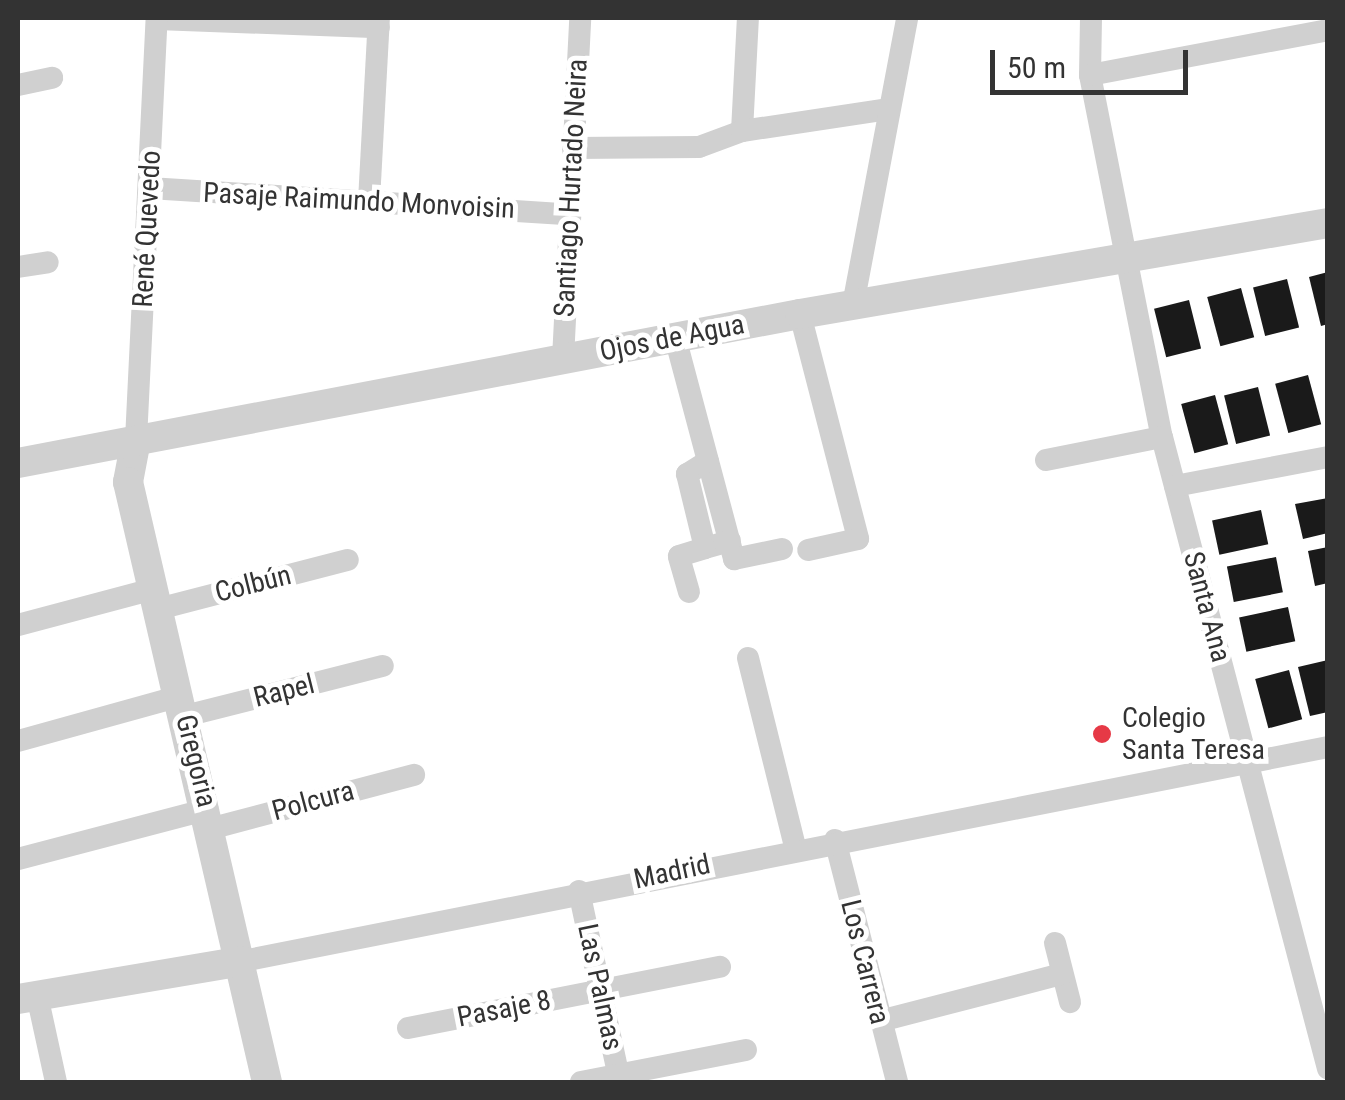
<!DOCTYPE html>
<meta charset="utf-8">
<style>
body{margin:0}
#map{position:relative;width:1345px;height:1100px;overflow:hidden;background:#fff;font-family:"Roboto Condensed",sans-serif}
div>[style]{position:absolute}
.building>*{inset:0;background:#1a1a1a;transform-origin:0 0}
.minor>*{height:22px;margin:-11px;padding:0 11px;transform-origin:11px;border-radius:11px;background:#d0d0d0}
.tertiary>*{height:30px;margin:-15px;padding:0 15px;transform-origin:15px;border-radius:15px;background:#d0d0d0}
.dots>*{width:28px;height:28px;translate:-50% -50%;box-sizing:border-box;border:5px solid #fff;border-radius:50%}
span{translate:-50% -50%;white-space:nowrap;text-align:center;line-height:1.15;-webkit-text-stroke:10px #fff;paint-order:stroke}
.street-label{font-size:28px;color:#333}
.poi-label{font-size:28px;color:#333}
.left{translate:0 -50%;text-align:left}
.frame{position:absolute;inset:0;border:20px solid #333;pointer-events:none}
.scale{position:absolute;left:990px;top:50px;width:198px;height:45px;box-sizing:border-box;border:5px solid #333;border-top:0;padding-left:12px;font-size:30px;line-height:35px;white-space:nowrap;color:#333;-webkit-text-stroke:8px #fff;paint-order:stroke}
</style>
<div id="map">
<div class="building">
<i style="clip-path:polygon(1328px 272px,1328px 324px,1321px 326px,1309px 277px)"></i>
<i style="left:1287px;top:279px;width:50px;height:35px;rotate:76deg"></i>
<i style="left:1241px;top:288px;width:51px;height:35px;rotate:75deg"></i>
<i style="left:1189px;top:300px;width:50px;height:36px;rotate:76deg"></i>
<i style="left:1308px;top:375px;width:51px;height:34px;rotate:75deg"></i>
<i style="left:1258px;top:387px;width:50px;height:35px;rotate:76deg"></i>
<i style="left:1215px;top:395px;width:51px;height:35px;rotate:75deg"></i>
<i style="clip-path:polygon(1328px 498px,1328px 533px,1303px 539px,1295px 504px)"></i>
<i style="left:1261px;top:510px;width:35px;height:50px;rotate:78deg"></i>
<i style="clip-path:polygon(1328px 547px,1328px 583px,1315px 586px,1308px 551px)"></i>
<i style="left:1276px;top:557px;width:36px;height:50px;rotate:79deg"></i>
<i style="left:1288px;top:607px;width:35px;height:50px;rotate:78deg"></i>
<i style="clip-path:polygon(1328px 660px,1328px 712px,1310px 716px,1298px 667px)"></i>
<i style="left:1289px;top:670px;width:51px;height:35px;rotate:75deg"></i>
</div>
<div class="minor">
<i style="left:1091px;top:18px;width:57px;rotate:91deg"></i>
<i style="left:1090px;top:75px;width:369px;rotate:78.8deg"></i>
<i style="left:1162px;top:437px;width:653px;rotate:75.28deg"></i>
<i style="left:157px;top:19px;width:222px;rotate:2.1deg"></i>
<i style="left:1090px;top:75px;width:242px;rotate:-10.7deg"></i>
<i style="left:18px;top:85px;width:35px;rotate:-12deg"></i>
<i style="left:742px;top:131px;width:113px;rotate:-87deg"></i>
<i style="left:573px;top:148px;width:126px;rotate:-0.5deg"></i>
<i style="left:699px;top:147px;width:46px;rotate:-20.4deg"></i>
<i style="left:742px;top:131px;width:149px;rotate:-8.5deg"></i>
<i style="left:149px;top:188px;width:420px;rotate:3.6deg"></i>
<i style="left:369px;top:201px;width:183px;rotate:-86.9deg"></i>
<i style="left:18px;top:267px;width:30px;rotate:-9deg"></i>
<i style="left:853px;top:305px;width:292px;rotate:-79.3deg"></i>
<i style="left:800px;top:314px;width:232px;rotate:75.5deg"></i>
<i style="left:858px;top:539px;width:51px;rotate:167.6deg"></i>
<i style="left:675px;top:337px;width:230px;rotate:75.1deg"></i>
<i style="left:734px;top:559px;width:49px;rotate:-11.8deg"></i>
<i style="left:563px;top:359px;width:341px;rotate:-87.1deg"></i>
<i style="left:136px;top:440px;width:423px;rotate:-87.2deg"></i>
<i style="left:1046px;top:460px;width:118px;rotate:-11.2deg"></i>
<i style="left:708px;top:461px;width:25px;rotate:148deg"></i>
<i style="left:687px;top:474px;width:76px;rotate:76.3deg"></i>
<i style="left:705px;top:548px;width:26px;rotate:-16deg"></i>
<i style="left:1175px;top:486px;width:156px;rotate:-10.7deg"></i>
<i style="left:689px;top:592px;width:37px;rotate:-106deg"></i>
<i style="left:679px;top:556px;width:27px;rotate:-17deg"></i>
<i style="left:158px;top:609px;width:196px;rotate:-14.5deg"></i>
<i style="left:18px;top:625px;width:140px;rotate:-14.9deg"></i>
<i style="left:748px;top:658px;width:195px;rotate:76deg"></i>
<i style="left:185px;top:716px;width:204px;rotate:-14.2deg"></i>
<i style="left:18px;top:741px;width:168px;rotate:-15.5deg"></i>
<i style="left:213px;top:828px;width:208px;rotate:-14.8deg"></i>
<i style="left:835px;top:840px;width:250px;rotate:75.6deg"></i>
<i style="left:18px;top:859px;width:196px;rotate:-14.7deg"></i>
<i style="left:579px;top:891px;width:195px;rotate:77.9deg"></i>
<i style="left:1055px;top:943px;width:61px;rotate:75.7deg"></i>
<i style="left:243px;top:961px;width:1106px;rotate:-11.16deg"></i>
<i style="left:37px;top:995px;width:89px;rotate:77.7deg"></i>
<i style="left:880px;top:1021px;width:188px;rotate:-14.5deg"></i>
<i style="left:408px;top:1028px;width:318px;rotate:-11.1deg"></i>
<i style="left:581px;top:1082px;width:168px;rotate:-11deg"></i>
</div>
<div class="tertiary">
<i style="left:136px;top:440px;width:43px;rotate:100.8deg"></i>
<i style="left:128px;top:482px;width:616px;rotate:76.96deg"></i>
<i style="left:18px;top:463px;width:796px;rotate:-10.79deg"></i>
<i style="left:800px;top:314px;width:536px;rotate:-9.78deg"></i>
<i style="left:18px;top:999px;width:228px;rotate:-9.6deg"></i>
</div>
<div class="dots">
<i style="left:1102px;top:734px;background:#e63946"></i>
</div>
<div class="street-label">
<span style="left:571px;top:188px;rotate:-87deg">Santiago Hurtado Neira</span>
<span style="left:359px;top:201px;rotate:3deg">Pasaje Raimundo Monvoisin</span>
<span style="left:147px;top:229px;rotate:-87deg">René Quevedo</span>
<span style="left:672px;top:338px;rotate:-11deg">Ojos de Agua</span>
<span style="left:253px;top:584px;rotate:-14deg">Colbún</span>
<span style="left:1207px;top:607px;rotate:75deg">Santa Ana</span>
<span style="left:284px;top:691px;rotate:-14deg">Rapel</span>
<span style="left:196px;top:761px;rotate:76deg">Gregoria</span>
<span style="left:313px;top:801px;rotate:-15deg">Polcura</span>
<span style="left:672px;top:872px;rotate:-12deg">Madrid</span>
<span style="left:865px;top:962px;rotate:76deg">Los Carrera</span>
<span style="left:600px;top:987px;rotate:78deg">Las Palmas</span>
<span style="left:504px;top:1009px;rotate:-11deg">Pasaje 8</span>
</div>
<div class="poi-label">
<span class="left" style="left:1122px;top:734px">Colegio<br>Santa Teresa</span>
</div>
<div class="frame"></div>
<div class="scale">50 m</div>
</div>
